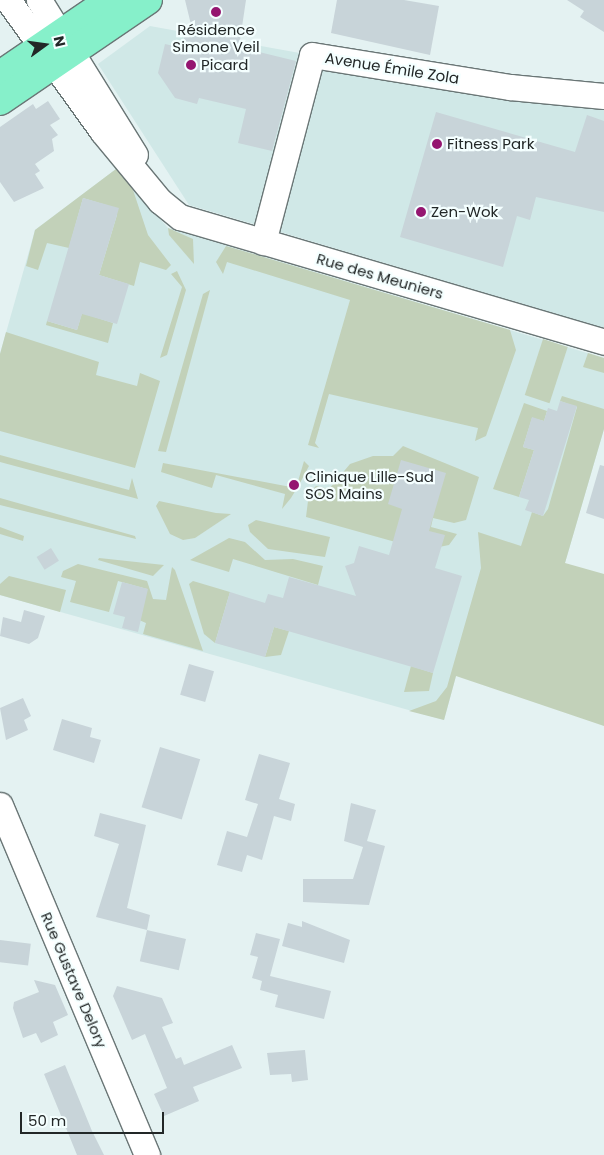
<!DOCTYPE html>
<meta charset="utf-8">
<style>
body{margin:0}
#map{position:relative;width:604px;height:1155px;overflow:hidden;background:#e4f2f2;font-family:Poppins,sans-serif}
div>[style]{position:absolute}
.built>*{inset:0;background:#d0e8e7}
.green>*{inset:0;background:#c2d1b9;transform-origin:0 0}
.building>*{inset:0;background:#c8d4d9;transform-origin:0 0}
.roads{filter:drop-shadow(1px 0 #6a7676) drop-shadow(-1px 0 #6a7676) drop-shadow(0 1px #6a7676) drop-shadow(0 -1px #6a7676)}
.minor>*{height:25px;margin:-12.5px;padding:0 12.5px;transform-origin:12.5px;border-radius:12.5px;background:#fff}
.major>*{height:28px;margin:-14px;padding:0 14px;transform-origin:14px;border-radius:14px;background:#86f0ca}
.dots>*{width:14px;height:14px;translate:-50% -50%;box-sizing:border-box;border:2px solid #f4ffff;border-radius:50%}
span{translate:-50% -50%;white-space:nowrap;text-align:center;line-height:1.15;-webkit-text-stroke:4.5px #f4ffff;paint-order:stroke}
.poi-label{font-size:15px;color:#222727}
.left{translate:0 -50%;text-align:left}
.street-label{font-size:15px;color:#222727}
.north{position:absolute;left:20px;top:20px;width:50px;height:50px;-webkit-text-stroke:4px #f4ffff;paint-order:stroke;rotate:76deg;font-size:14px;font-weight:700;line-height:20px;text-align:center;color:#222727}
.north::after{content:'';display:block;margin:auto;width:18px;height:22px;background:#222727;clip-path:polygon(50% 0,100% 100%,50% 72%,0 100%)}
.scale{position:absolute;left:20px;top:1112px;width:144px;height:22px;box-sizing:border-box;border:2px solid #222727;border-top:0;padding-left:6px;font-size:15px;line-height:18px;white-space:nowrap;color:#222727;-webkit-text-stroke:4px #f4ffff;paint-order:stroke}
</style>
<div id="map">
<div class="built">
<i style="clip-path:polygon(150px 26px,604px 108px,604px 328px,189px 205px,98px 64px)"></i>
<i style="clip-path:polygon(116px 169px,168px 228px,604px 358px,604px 429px,565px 563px,493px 541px,444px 720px,0 595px,0 354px,35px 230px)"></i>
</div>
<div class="green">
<i style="clip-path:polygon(116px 169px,132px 187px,148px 235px,171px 265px,166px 270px,140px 262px,134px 286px,99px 275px,117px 215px,106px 205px,83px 198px,69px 248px,47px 243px,38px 270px,26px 266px,35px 230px)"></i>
<i style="clip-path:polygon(168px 228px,193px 239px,194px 264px,169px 235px)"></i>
<i style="clip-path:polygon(226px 246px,510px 330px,516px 350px,486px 436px,475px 441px,478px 428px,329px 394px,315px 443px,319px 448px,308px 445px,350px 300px,227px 262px,223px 274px,216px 262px)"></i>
<i style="clip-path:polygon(177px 271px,186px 290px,167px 355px,160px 358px,182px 287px,171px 274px)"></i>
<i style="clip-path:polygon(210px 290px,166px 452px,158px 451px,203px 294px)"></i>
<i style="clip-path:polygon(82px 313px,113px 323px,108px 343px,46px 325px,47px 321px,77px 330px)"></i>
<i style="clip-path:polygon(6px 332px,99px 362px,96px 375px,137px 386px,140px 373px,160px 381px,135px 468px,0 431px,0 354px)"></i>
<i style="left:543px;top:339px;width:26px;height:59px;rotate:18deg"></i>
<i style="clip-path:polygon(588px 353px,604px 358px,604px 373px,583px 367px)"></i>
<i style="clip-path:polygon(562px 396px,604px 409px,604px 429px,565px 563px,604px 574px,604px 726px,456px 676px,444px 720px,409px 711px,436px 701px,447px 687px,481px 568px,478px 532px,521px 546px,532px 512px,543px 516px,548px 509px,577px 407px,560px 401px)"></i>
<i style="clip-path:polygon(524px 403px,547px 411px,544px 421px,532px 418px,523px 447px,534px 450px,519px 497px,493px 489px)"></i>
<i style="clip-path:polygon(403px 446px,479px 477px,466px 520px,454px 523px,433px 518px,431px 527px,457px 534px,449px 545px,424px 550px,306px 517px,309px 493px,316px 486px,329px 489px,350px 464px,373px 456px,393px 456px)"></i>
<i style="clip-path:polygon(0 455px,129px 490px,132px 478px,138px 499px,0 462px)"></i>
<i style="clip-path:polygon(304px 461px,309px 466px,300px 483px,291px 498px,282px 509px,285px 494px,216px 475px,212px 488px,161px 472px,163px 463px,296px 488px)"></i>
<i style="clip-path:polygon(0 498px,135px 536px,136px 539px,0 505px)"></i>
<i style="clip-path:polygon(159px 501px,216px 513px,231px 514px,195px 538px,183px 540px,170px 534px,156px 506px)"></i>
<i style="clip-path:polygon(256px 520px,330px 537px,325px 557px,268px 549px,250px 532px,248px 525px)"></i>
<i style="clip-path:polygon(0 527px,24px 536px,23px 541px,0 534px)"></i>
<i style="clip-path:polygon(229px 538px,245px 542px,265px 560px,293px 559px,323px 566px,318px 585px,233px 559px,229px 572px,190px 560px)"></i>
<i style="clip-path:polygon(98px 560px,99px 558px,164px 565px,153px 576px)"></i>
<i style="clip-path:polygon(78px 564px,147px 581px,153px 599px,166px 600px,172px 567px,175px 570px,203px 651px,143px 634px,146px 623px,139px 620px,147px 589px,118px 581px,109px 612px,70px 602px,76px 581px,61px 577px,63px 571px)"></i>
<i style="clip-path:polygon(9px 576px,66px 590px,60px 612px,0 595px,0 584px)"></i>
<i style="clip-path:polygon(193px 581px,230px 592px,215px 643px,204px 634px,189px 584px)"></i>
<i style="clip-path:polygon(274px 627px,289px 631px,281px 655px,265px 657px)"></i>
<i style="clip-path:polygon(411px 666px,433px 673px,429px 691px,404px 692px)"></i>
</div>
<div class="building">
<i style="clip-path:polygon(185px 0,246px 0,239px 47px,296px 61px,272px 151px,238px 143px,246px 109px,199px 98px,197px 104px,175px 98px,158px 73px,165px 44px,182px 48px,185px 34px,194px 37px)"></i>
<i style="clip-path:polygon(337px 0,404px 0,439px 6px,430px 55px,331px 33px)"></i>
<i style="clip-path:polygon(567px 0,604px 0,604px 32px,580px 17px,584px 11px)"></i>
<i style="clip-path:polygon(48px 101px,60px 119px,50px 125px,58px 135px,52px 139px,54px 151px,35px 164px,40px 171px,35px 174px,44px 188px,14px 202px,0 182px,0 127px,33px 104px,36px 109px)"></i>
<i style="clip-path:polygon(436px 112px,575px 152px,587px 115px,604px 121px,604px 212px,536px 197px,530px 220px,517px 216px,503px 267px,400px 237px)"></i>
<i style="clip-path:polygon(83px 198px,119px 208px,99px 275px,129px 284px,117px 324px,82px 314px,77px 330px,47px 321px)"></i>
<i style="clip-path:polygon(560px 401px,577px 406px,543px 516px,525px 510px,529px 500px,519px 497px,534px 450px,523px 447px,532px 417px,544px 421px,548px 408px,557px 411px)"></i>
<i style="clip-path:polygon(401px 460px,446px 473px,429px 531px,445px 535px,435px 568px,462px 576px,433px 673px,274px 627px,265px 657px,215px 643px,230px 592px,265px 603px,268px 594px,283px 598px,289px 577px,356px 596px,345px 566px,354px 563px,359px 546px,389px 555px,402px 509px,388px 504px)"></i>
<i style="clip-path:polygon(600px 465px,604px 466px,604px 519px,586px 513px)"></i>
<i style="left:51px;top:548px;width:15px;height:17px;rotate:58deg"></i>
<i style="clip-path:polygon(122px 582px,148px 589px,138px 632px,122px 628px,125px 617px,113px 614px)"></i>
<i style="clip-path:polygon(24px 610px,45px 616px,38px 638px,29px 644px,0 636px,3px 617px,21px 622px)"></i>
<i style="left:189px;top:664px;width:26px;height:32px;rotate:16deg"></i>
<i style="clip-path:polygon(23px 698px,31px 716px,24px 720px,28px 730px,6px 740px,0 708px)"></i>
<i style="clip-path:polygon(62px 719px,92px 728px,90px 737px,101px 740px,94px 763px,53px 750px)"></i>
<i style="left:160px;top:747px;width:42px;height:63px;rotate:17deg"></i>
<i style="clip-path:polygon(259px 754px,290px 763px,279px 799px,295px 804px,291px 821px,274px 816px,262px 860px,247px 855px,242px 872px,217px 865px,227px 831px,247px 837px,258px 804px,245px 800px)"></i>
<i style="clip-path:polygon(351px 803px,376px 810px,367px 841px,385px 846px,369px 905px,303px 902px,303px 879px,353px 879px,363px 847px,344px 841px)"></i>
<i style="clip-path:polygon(100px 813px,146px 825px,127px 908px,150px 915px,147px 930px,96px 917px,119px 844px,94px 836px)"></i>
<i style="clip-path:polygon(302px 921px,350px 940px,344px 963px,282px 946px,288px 923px,302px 927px)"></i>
<i style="left:147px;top:930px;width:40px;height:32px;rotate:13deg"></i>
<i style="clip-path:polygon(256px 933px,280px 939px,270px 976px,331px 991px,324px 1019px,275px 1007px,278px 995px,260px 990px,262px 981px,252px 978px,258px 957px,250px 955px)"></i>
<i style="left:0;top:940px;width:31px;height:22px;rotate:7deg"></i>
<i style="clip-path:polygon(34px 980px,55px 985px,68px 1015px,53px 1022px,58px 1035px,41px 1043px,36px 1033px,23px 1038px,13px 1008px,14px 1002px,39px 992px)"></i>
<i style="clip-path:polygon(117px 986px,162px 998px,173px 1023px,162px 1027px,176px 1059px,181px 1057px,184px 1065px,232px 1045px,242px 1068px,193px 1087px,199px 1101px,164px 1116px,154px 1094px,167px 1088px,145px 1034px,132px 1040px,113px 996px)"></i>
<i style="clip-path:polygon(305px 1050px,308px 1080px,292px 1082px,291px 1074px,270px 1075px,267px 1053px)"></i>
<i style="clip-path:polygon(65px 1065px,92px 1131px,104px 1155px,77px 1155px,44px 1074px)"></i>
</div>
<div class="roads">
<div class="minor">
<i style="left:8px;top:0;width:161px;rotate:54.3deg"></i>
<i style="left:102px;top:131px;width:91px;rotate:50.4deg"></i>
<i style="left:160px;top:201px;width:26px;rotate:39deg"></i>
<i style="left:180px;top:217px;width:442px;rotate:16.4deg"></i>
<i style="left:39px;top:0;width:182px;rotate:58.2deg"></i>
<i style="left:263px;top:242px;width:193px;rotate:-75.3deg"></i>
<i style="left:312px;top:55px;width:201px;rotate:9.2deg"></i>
<i style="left:510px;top:87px;width:94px;rotate:5.5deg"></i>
<i style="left:0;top:805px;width:380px;rotate:67.2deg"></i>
</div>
<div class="major">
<i style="left:0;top:75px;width:133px;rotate:-34.3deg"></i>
<i style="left:0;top:101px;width:179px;rotate:-34.3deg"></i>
</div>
</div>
<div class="dots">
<i style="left:216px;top:12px;background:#951670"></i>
<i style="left:191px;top:65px;background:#951670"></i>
<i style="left:437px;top:144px;background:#951670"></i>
<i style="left:421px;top:212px;background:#951670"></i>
<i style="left:294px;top:485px;background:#951670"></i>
</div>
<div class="poi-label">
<span style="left:216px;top:38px">Résidence<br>Simone Veil</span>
<span class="left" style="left:201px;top:65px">Picard</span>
<span class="left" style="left:447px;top:144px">Fitness Park</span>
<span class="left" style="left:431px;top:212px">Zen-Wok</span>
<span class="left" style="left:305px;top:485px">Clinique Lille-Sud<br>SOS Mains</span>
</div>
<div class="street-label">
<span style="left:392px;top:68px;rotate:9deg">Avenue Émile Zola</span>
<span style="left:380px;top:276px;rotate:16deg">Rue des Meuniers</span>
<span style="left:74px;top:980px;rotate:67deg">Rue Gustave Delory</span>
</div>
<div class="north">N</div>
<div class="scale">50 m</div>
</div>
